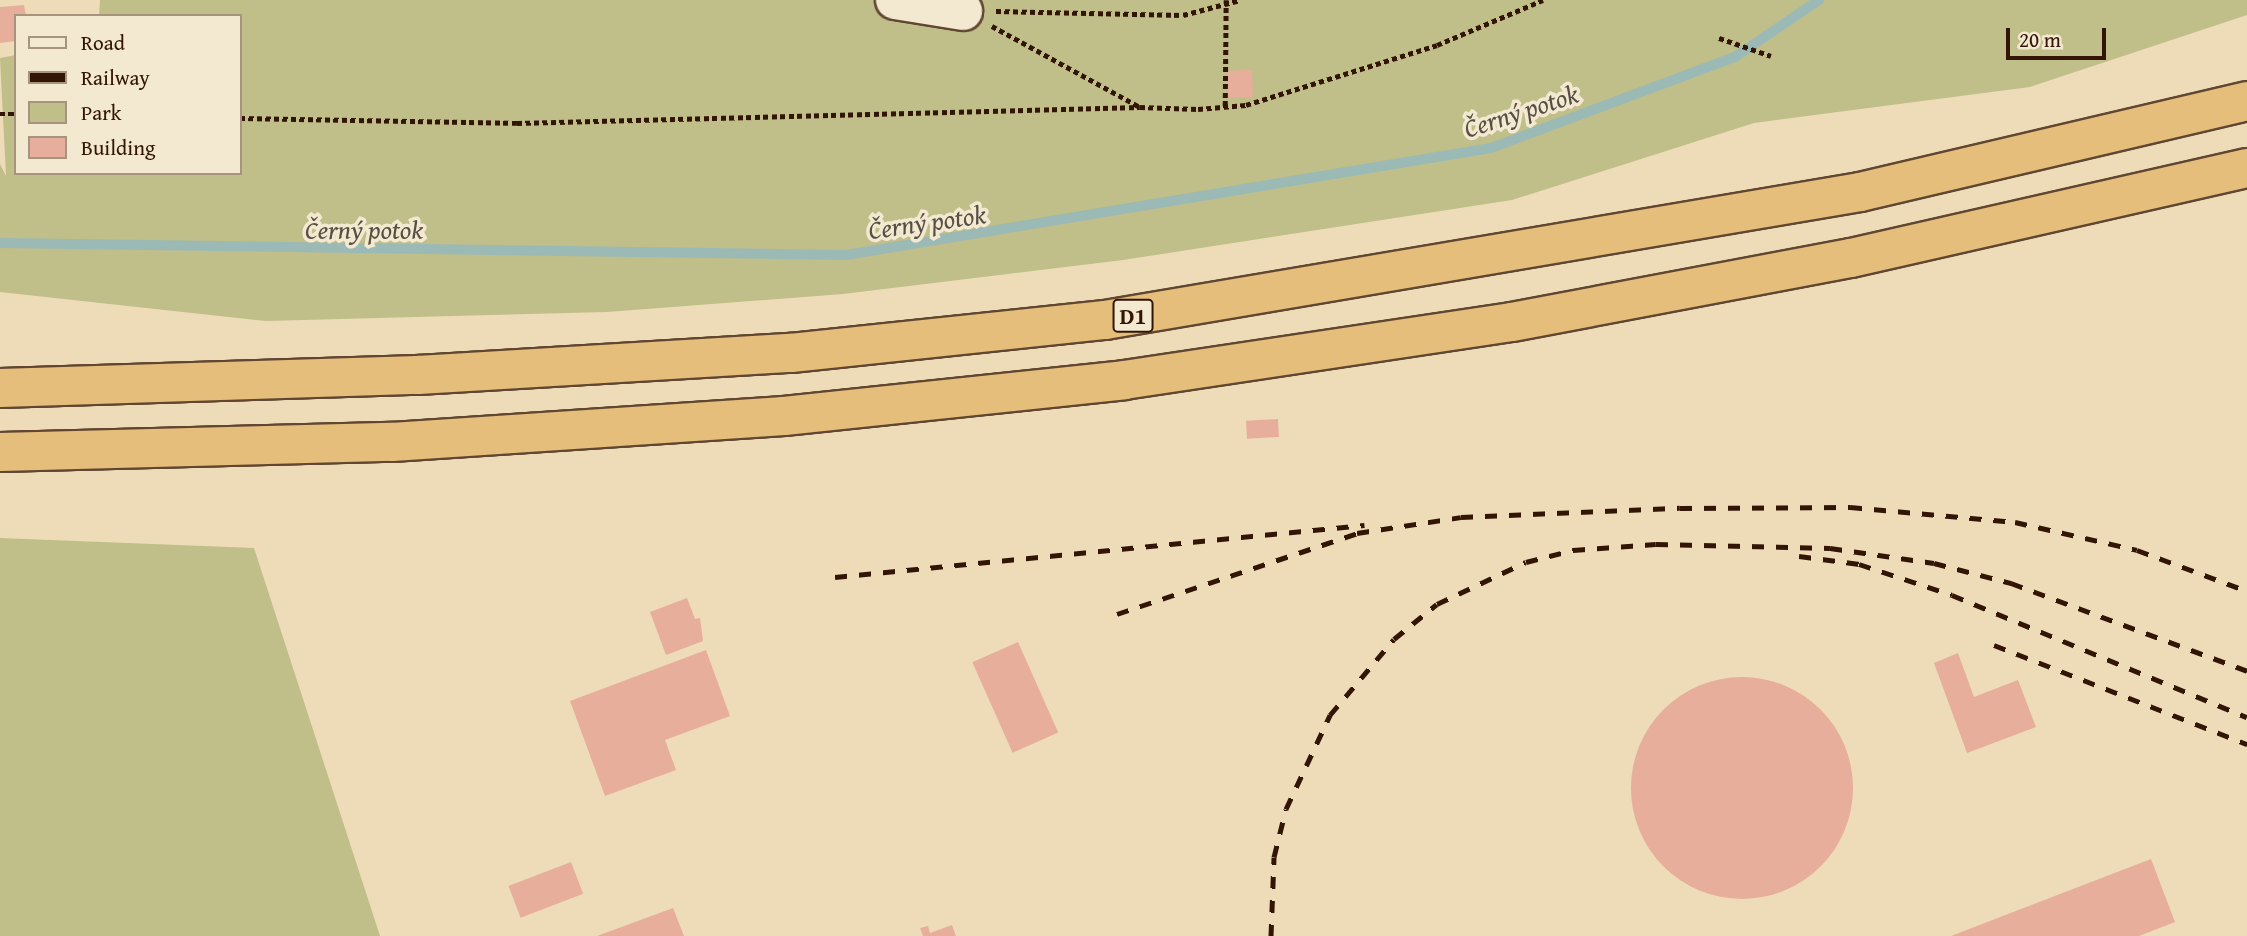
<!DOCTYPE html>
<meta charset="utf-8">
<style>
body{margin:0}
#map{position:relative;width:2247px;height:936px;overflow:hidden;background:#eddcb7;font-family:"Gentium Book Plus",serif}
div>[style]{position:absolute}
.green>*{inset:0;background:#c0be89}
.stream>*{height:10px;margin:-5px;padding:0 5px;transform-origin:5px;border-radius:5px;background:#9bbab6}
.building>*{inset:0;background:#e7ae9b;transform-origin:0 0}
.round{border-radius:50%}
.path>*{height:4.5px;margin-top:-2.25px;transform-origin:0;background:repeating-linear-gradient(90deg,#321505 0 5px,transparent 0 8.5px)}
.roads{filter:drop-shadow(2px 0 #614732) drop-shadow(-2px 0 #614732) drop-shadow(0 2px #614732) drop-shadow(0 -2px #614732)}
.minor>*{height:38px;margin:-19px;padding:0 19px;transform-origin:19px;border-radius:19px;background:#f3e8d0}
.highway>*{height:38px;margin:-19px;padding:0 19px;transform-origin:19px;border-radius:19px;background:#e6be7c}
.rail>*{height:5px;margin-top:-2.5px;transform-origin:0;background:repeating-linear-gradient(90deg,#321505 0 12px,transparent 0 24px)}
.path-bridge>*{height:4.5px;margin-top:-2.25px;transform-origin:0;background:repeating-linear-gradient(90deg,#321505 0 5px,transparent 0 8.5px)}
span{translate:-50% -50%;white-space:nowrap;text-align:center;line-height:1.15;-webkit-text-stroke:7px #f3e8d0;paint-order:stroke}
.shield-label span{padding:2px 5px;background:#f3e8d0;border:2px solid;border-radius:5px;-webkit-text-stroke-width:0}
.shield-label{font-size:23px;color:#321505;font-weight:700}
.water-label{font-size:26px;color:#574f43;font-style:italic}
.legend{position:absolute;left:14px;top:14px;width:228px;height:161px;box-sizing:border-box;background:#f3e8d0;border:2px solid #a6947f;margin:0;padding:9px 12px;list-style:none;font-size:21px;color:#321505}
.legend li{display:flex;align-items:center;gap:14px;height:35px}
.legend b{width:35px;border:2px solid #a6947f}
.scale{position:absolute;left:2006px;top:28px;width:100px;height:32px;box-sizing:border-box;border:4px solid #321505;border-top:0;padding-left:9px;font-size:21px;line-height:24px;white-space:nowrap;color:#321505;-webkit-text-stroke:5px #f3e8d0;paint-order:stroke}
</style>
<div id="map">
<div class="green">
<i style="clip-path:polygon(100px 0,2247px 0,2247px 15px,2030px 87px,1754px 123px,1512px 200px,1123px 260px,843px 294px,607px 312px,266px 321px,0 292px,0 164px,6px 176px,0 58px,16px 55px,16px 173px,240px 173px,240px 16px,99px 16px)"></i>
<i style="clip-path:polygon(0 538px,254px 548px,380px 936px,0 936px)"></i>
</div>
<div class="stream">
<i style="left:0;top:243px;width:846px;rotate:0.81deg"></i>
<i style="left:846px;top:255px;width:654px;rotate:-9.42deg"></i>
<i style="left:1491px;top:148px;width:260px;rotate:-20.5deg"></i>
<i style="left:1735px;top:57px;width:102px;rotate:-34.2deg"></i>
</div>
<div class="building">
<i style="clip-path:polygon(24px 5px,26px 16px,16px 16px,16px 41px,0 43px,0 7px)"></i>
<i style="left:1252px;top:70px;width:27px;height:25px;rotate:88deg"></i>
<i style="left:1278px;top:419px;width:18px;height:32px;rotate:87deg"></i>
<i style="clip-path:polygon(687px 598px,695px 619px,700px 618px,703px 641px,666px 655px,650px 612px)"></i>
<i style="left:1018px;top:642px;width:99px;height:50px;rotate:66deg"></i>
<i style="clip-path:polygon(706px 650px,730px 716px,665px 740px,676px 770px,605px 796px,570px 701px)"></i>
<i style="clip-path:polygon(1958px 653px,1974px 697px,2018px 680px,2036px 727px,1967px 753px,1934px 663px)"></i>
<i class="round" style="left:1631px;top:677px;width:222px;height:222px"></i>
<i style="clip-path:polygon(2151px 859px,2175px 922px,2139px 936px,1951px 936px)"></i>
<i style="left:571px;top:862px;width:34px;height:67px;rotate:69deg"></i>
<i style="clip-path:polygon(673px 908px,684px 936px,597px 936px)"></i>
<i style="clip-path:polygon(952px 925px,956px 936px,923px 936px,920px 928px,928px 926px,930px 933px)"></i>
</div>
<div class="path">
<i style="left:996px;top:11px;width:187px;rotate:1.2deg"></i>
<i style="left:1183px;top:15px;width:59px;rotate:-14.7deg"></i>
<i style="left:992px;top:26px;width:169px;rotate:28.7deg"></i>
<i style="left:1140px;top:107px;width:58px;rotate:2deg"></i>
<i style="left:1198px;top:109px;width:48px;rotate:-4.8deg"></i>
<i style="left:1246px;top:105px;width:200px;rotate:-17.4deg"></i>
<i style="left:1437px;top:45px;width:115px;rotate:-23deg"></i>
<i style="left:1719px;top:38px;width:55px;rotate:19.1deg"></i>
<i style="left:0;top:114px;width:16px"></i>
<i style="left:240px;top:118px;width:277px;rotate:1deg"></i>
<i style="left:517px;top:123px;width:623px;rotate:-1.47deg"></i>
</div>
<div class="roads">
<div class="minor">
<i style="left:895px;top:0;width:69px;rotate:9.2deg"></i>
</div>
<div class="highway">
<i style="left:0;top:388px;width:418px;rotate:-1.8deg"></i>
<i style="left:418px;top:375px;width:374px;rotate:-3.4deg"></i>
<i style="left:791px;top:353px;width:316px;rotate:-6deg"></i>
<i style="left:1105px;top:320px;width:766px;rotate:-9.62deg"></i>
<i style="left:1860px;top:192px;width:398px;rotate:-13.2deg"></i>
<i style="left:0;top:452px;width:392px;rotate:-1.5deg"></i>
<i style="left:392px;top:442px;width:393px;rotate:-3.8deg"></i>
<i style="left:784px;top:416px;width:342px;rotate:-6deg"></i>
<i style="left:1124px;top:380px;width:392px;rotate:-8.5deg"></i>
<i style="left:1512px;top:322px;width:345px;rotate:-10.7deg"></i>
<i style="left:1851px;top:258px;width:406px;rotate:-12.8deg"></i>
</div>
</div>
<div class="rail">
<i style="left:1799px;top:556px;width:61px;rotate:7.6deg"></i>
<i style="left:1859px;top:564px;width:98px;rotate:18.4deg"></i>
<i style="left:1952px;top:595px;width:319px;rotate:22.5deg"></i>
<i style="left:835px;top:577px;width:532px;rotate:-5.61deg"></i>
<i style="left:1117px;top:614px;width:253px;rotate:-18.6deg"></i>
<i style="left:1357px;top:533px;width:105px;rotate:-8.7deg"></i>
<i style="left:1461px;top:517px;width:219px;rotate:-2.4deg"></i>
<i style="left:1680px;top:508px;width:170px;rotate:-0.3deg"></i>
<i style="left:1850px;top:507px;width:166px;rotate:5.2deg"></i>
<i style="left:2015px;top:522px;width:125px;rotate:12.9deg"></i>
<i style="left:2137px;top:550px;width:117px;rotate:20.4deg"></i>
<i style="left:1994px;top:645px;width:272px;rotate:21.4deg"></i>
<i style="left:1271px;top:936px;width:79px;rotate:-87.8deg"></i>
<i style="left:1274px;top:857px;width:49px;rotate:-76deg"></i>
<i style="left:1286px;top:809px;width:104px;rotate:-64.9deg"></i>
<i style="left:1330px;top:715px;width:99px;rotate:-49.9deg"></i>
<i style="left:1394px;top:639px;width:55px;rotate:-39.1deg"></i>
<i style="left:1437px;top:604px;width:98px;rotate:-25.3deg"></i>
<i style="left:1526px;top:562px;width:49px;rotate:-14.3deg"></i>
<i style="left:1573px;top:550px;width:83px;rotate:-4.1deg"></i>
<i style="left:1656px;top:544px;width:174px;rotate:1.3deg"></i>
<i style="left:1830px;top:548px;width:105px;rotate:8.2deg"></i>
<i style="left:1934px;top:563px;width:80px;rotate:14.6deg"></i>
<i style="left:2011px;top:583px;width:252px;rotate:20.4deg"></i>
</div>
<div class="path-bridge">
<i style="left:1225px;top:106px;width:106px;rotate:-89.5deg"></i>
</div>
<div class="shield-label">
<span style="left:1133px;top:316px">D1</span>
</div>
<div class="water-label">
<span style="left:1521px;top:111px;rotate:-18deg">Černý potok</span>
<span style="left:927px;top:222px;rotate:-8deg">Černý potok</span>
<span style="left:364px;top:230px">Černý potok</span>
</div>
<ul class="legend">
<li><b style="height:9px;background:#f3e8d0"></b>Road</li>
<li><b style="height:9px;background:#321505"></b>Railway</li>
<li><b style="height:19px;background:#c0be89"></b>Park</li>
<li><b style="height:19px;background:#e7ae9b"></b>Building</li>
</ul>
<div class="scale">20 m</div>
</div>
